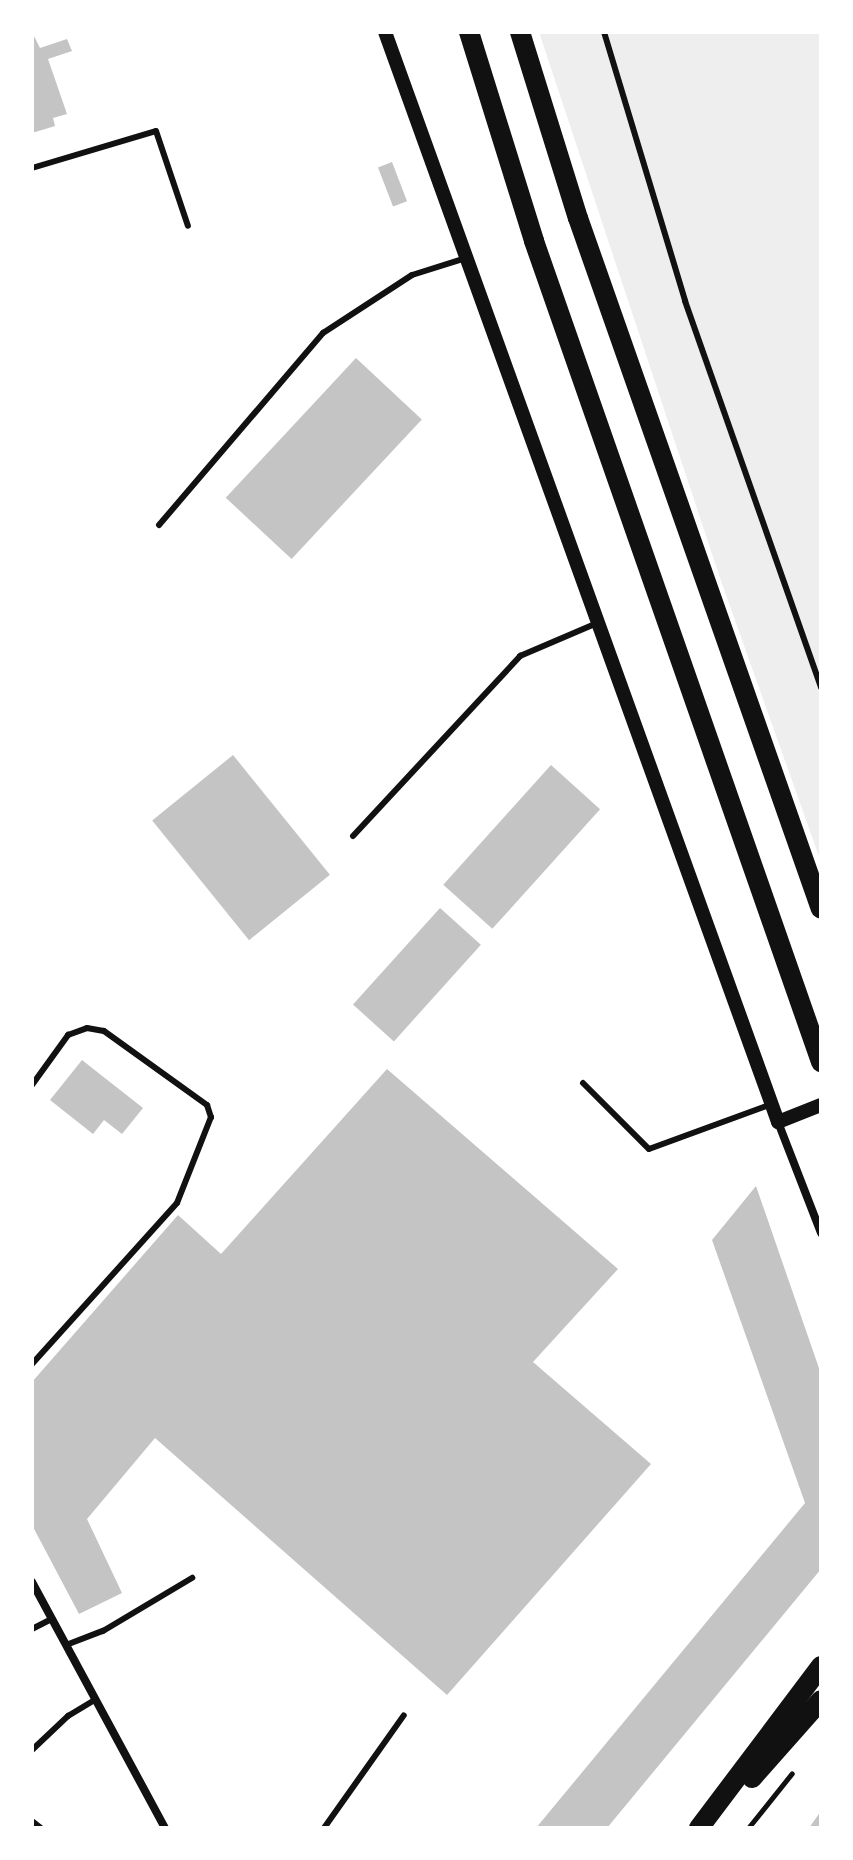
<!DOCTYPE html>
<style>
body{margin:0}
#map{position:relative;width:853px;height:1860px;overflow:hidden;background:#fff;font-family:Ubuntu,sans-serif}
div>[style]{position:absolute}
.green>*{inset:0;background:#eee}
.building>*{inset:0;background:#c4c4c4;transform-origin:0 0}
.path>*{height:5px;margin:-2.5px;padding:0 2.5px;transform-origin:2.5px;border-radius:2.5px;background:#111}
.service>*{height:6px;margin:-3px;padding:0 3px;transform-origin:3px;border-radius:3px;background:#111}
.minor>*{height:8px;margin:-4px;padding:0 4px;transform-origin:4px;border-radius:4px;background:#111}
.tertiary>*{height:14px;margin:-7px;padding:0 7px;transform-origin:7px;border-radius:7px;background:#111}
.primary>*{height:20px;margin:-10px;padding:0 10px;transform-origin:10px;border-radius:10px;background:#111}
span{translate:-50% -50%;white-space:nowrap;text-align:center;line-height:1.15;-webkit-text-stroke:6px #fff;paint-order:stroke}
.frame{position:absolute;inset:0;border:34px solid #fff;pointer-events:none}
</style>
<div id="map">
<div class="green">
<i style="clip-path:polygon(539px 32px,821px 32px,821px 862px,721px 581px)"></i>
</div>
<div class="building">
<i style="clip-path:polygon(32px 32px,40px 48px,67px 39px,72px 51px,48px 59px,67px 114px,53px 118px,55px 126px,32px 133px)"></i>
<i style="left:392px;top:162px;width:42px;height:15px;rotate:69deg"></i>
<i style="left:356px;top:358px;width:90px;height:191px;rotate:43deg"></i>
<i style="left:233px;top:755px;width:154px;height:104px;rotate:51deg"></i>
<i style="left:551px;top:765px;width:66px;height:161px;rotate:42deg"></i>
<i style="left:440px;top:908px;width:55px;height:130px;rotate:42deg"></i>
<i style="clip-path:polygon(82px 1060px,143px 1108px,122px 1134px,104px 1120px,93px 1134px,50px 1100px)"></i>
<i style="clip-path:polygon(387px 1069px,618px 1269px,533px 1362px,651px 1464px,447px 1695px,155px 1438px,87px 1519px,122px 1593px,79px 1614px,32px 1525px,32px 1382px,178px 1215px,221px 1254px)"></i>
<i style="clip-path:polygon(756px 1186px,821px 1374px,821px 1569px,607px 1828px,536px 1828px,805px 1503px,712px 1240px)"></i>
<i style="clip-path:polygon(821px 1811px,821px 1828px,809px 1828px)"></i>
</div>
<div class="path">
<i style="left:748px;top:1828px;width:70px;rotate:-51.3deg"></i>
</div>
<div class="service">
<i style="left:604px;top:32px;width:281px;rotate:73.2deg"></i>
<i style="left:685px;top:301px;width:410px;rotate:70.6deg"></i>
<i style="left:32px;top:168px;width:129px;rotate:-16.6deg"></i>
<i style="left:156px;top:131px;width:100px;rotate:71.4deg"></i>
<i style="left:159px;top:525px;width:253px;rotate:-49.5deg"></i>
<i style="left:323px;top:333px;width:106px;rotate:-33.1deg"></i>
<i style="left:412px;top:275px;width:57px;rotate:-17.5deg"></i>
<i style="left:353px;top:836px;width:246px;rotate:-47.1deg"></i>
<i style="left:520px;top:656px;width:84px;rotate:-23.2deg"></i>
<i style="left:583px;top:1083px;width:93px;rotate:45deg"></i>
<i style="left:649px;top:1149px;width:131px;rotate:-20.1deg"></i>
<i style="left:32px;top:1085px;width:62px;rotate:-54.2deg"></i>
<i style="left:68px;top:1035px;width:20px;rotate:-20deg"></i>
<i style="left:87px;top:1028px;width:17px;rotate:10deg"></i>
<i style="left:104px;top:1031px;width:127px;rotate:35.7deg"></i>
<i style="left:207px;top:1105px;width:13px;rotate:72deg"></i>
<i style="left:211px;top:1117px;width:92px;rotate:111.6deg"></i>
<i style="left:177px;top:1203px;width:217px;rotate:132deg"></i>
<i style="left:32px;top:1629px;width:22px;rotate:-27deg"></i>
<i style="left:66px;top:1645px;width:40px;rotate:-21deg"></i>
<i style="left:103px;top:1631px;width:104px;rotate:-30.8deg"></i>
<i style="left:32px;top:1750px;width:50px;rotate:-43.4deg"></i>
<i style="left:68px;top:1716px;width:31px;rotate:-31deg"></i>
<i style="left:32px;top:1821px;width:11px;rotate:38deg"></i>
<i style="left:324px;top:1828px;width:138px;rotate:-54.7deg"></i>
</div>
<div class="minor">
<i style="left:778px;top:1122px;width:119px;rotate:68.8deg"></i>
<i style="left:32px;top:1582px;width:280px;rotate:61.6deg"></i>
</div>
<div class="tertiary">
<i style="left:385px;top:32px;width:1159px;rotate:70.17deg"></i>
<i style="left:778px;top:1122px;width:46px;rotate:-21.6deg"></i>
</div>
<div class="primary">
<i style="left:469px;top:32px;width:219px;rotate:72.7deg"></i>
<i style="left:534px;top:241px;width:870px;rotate:70.73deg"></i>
<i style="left:520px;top:32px;width:195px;rotate:72.7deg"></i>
<i style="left:578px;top:218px;width:732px;rotate:70.63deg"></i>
<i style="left:752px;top:1778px;width:104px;rotate:-48.5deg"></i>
<i style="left:699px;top:1828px;width:203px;rotate:-53deg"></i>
</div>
<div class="frame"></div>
</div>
